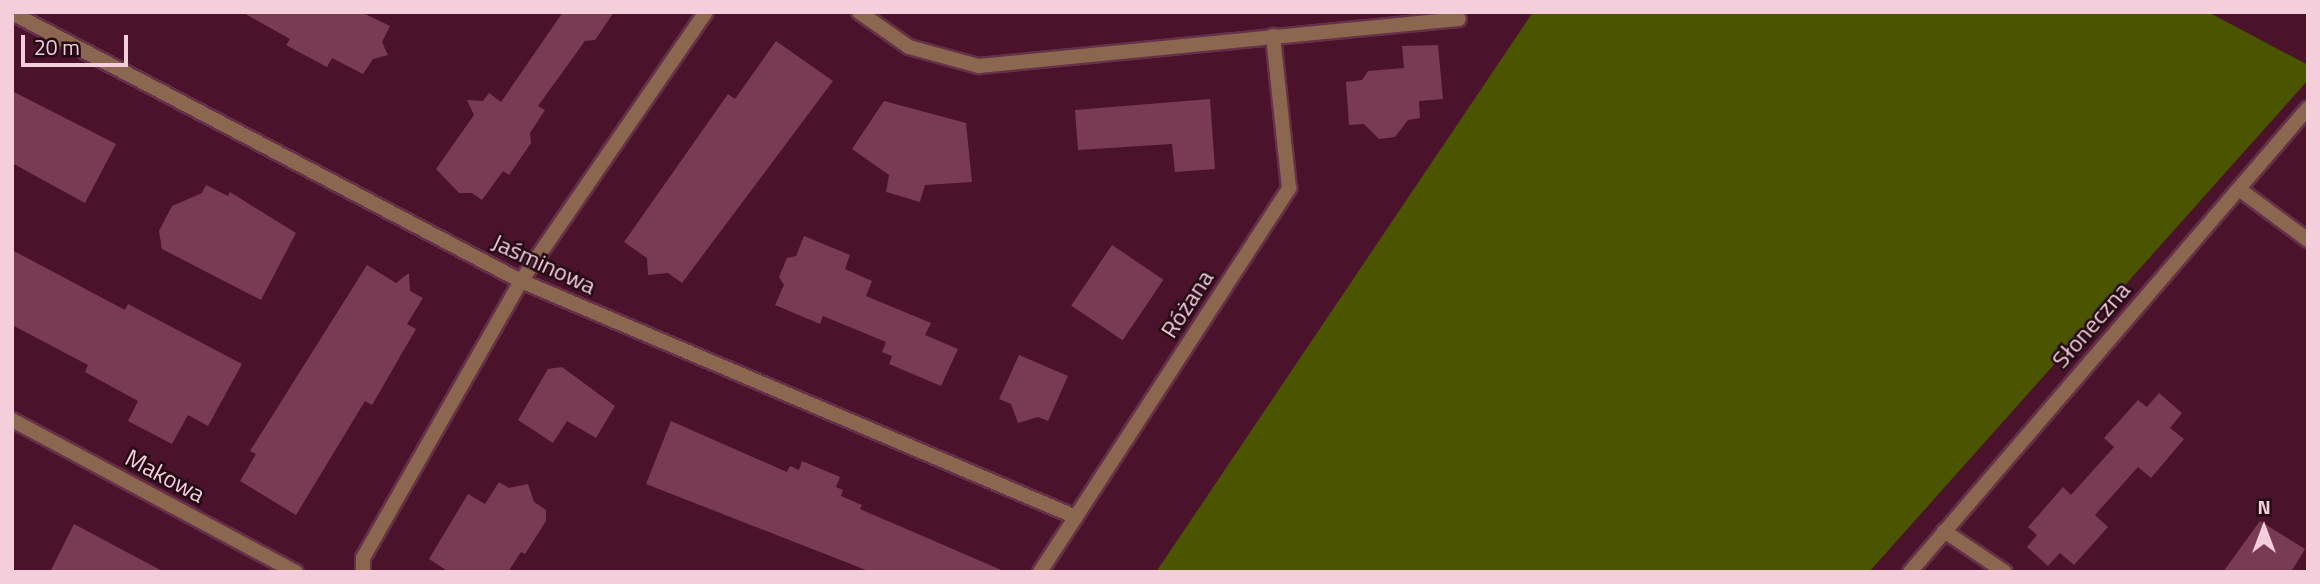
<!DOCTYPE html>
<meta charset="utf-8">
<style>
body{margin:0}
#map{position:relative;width:2320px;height:584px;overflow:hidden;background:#4b122c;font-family:"Titillium Web",sans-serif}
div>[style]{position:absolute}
.green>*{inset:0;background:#4b5500}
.building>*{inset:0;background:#793b53;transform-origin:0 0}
.roads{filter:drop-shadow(2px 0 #663048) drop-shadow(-2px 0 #663048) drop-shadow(0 2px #663048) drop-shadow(0 -2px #663048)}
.minor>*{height:14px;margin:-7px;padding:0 7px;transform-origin:7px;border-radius:7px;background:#8a674e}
span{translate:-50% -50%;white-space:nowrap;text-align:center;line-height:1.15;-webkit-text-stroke:5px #230a14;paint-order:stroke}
.street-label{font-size:24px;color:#f4ceda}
.frame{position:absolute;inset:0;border:14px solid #f4ceda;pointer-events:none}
.north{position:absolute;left:2229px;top:493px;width:70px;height:70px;-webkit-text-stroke:5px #230a14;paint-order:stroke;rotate:0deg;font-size:19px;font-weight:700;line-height:28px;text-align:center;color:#f4ceda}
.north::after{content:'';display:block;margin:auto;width:24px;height:32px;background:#f4ceda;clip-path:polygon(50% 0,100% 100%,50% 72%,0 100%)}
.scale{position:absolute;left:21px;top:35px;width:107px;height:32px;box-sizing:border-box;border:4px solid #f4ceda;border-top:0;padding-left:9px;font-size:21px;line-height:24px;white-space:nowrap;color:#f4ceda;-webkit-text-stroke:5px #230a14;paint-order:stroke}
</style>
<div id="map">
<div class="green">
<i style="clip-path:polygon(1533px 12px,2208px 12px,2308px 65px,2308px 80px,1869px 572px,1156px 572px)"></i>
</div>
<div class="building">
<i style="clip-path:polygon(242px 12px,361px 12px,390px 26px,382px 42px,388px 55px,373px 59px,363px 74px,332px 58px,327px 67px,286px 45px,290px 39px)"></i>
<i style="clip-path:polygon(563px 12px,614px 12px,595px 40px,585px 41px,538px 106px,545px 110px,530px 133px,531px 143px,509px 175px,503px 171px,482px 200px,472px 193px,459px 193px,436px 169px,474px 115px,467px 100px,483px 101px,489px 93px,501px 102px)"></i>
<i style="clip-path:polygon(776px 41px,833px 81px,682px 283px,668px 273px,648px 275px,647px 258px,624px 242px,728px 94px,735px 99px)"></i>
<i style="clip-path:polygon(1438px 45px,1443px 99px,1419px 101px,1420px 118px,1408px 120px,1395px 137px,1379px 139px,1364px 124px,1349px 125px,1346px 82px,1362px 80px,1368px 71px,1404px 68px,1402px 46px)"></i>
<i style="clip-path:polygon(12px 91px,116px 144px,85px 203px,12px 163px)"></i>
<i style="clip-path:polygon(1210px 99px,1215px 169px,1175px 172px,1172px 144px,1078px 150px,1075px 110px)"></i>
<i style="clip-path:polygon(884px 101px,966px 123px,972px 182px,925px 185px,920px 202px,886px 192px,889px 175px,852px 149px)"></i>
<i style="clip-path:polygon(206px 185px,228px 196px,230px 192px,296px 233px,261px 300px,162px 249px,159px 231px,172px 206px,202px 193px)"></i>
<i style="clip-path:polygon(804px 236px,850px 255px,845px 269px,872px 281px,866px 296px,931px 323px,925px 335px,958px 349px,941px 386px,889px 364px,892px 356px,882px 352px,886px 342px,823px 316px,820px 324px,775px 305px,784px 285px,779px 277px,787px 258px,796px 256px)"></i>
<i style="left:1112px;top:245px;width:62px;height:73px;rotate:34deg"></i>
<i style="clip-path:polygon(12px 250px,125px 310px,128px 304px,242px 364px,208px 426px,188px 415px,172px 444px,128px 421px,138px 401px,85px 372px,88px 365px,12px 325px)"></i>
<i style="clip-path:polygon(367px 265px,396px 283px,409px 273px,410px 291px,423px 298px,407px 324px,416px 329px,372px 405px,365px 401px,296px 515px,240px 481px,256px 454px,250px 451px)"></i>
<i style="clip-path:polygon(1019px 355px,1068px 376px,1048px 421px,1038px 417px,1018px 423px,1011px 404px,999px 399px)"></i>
<i style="clip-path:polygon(562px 367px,615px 406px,596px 438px,567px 421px,553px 443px,518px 420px,548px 369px)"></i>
<i style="clip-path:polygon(2159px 393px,2182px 413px,2170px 428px,2184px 439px,2151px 478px,2138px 467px,2095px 515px,2108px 527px,2074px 565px,2060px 553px,2048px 566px,2027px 547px,2037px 535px,2028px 527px,2063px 487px,2071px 495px,2114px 447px,2104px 438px,2138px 400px,2147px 407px)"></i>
<i style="clip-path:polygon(671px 421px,787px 472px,790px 466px,799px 470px,802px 461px,840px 477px,836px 487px,843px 490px,841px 496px,862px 505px,860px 509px,1006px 572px,871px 572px,646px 484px)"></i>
<i style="clip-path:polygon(499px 482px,509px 488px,528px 484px,534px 502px,546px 510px,546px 521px,525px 554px,521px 552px,508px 572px,449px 572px,429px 559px,468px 494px,485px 504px)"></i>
<i style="clip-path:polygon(2260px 521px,2305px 549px,2291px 572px,2223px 572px)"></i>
<i style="clip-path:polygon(74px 524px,164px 572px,50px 572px)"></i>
</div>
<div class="roads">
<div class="minor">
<i style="left:859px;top:12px;width:61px;rotate:35deg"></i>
<i style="left:909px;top:47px;width:73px;rotate:15.2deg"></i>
<i style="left:979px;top:66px;width:482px;rotate:-5.6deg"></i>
<i style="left:12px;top:13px;width:575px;rotate:27.77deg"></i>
<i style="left:521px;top:281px;width:603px;rotate:23.04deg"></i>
<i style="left:2239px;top:189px;width:86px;rotate:36.5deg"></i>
<i style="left:12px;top:420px;width:322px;rotate:28.2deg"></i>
<i style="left:1944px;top:531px;width:73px;rotate:33.9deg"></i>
<i style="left:363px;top:572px;width:14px;rotate:-90deg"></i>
<i style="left:363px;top:558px;width:319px;rotate:-60.3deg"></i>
<i style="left:521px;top:281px;width:326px;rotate:-55.5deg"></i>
<i style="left:1040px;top:572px;width:458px;rotate:-57deg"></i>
<i style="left:1289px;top:188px;width:153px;rotate:-96deg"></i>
<i style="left:1910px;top:572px;width:611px;rotate:-49.38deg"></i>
</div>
</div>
<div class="street-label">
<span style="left:544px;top:264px;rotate:25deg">Jaśminowa</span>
<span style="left:1187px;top:304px;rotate:-57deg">Różana</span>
<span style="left:2091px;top:325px;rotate:-49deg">Słoneczna</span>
<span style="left:165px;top:476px;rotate:28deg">Makowa</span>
</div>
<div class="frame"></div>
<div class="north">N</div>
<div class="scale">20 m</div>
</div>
